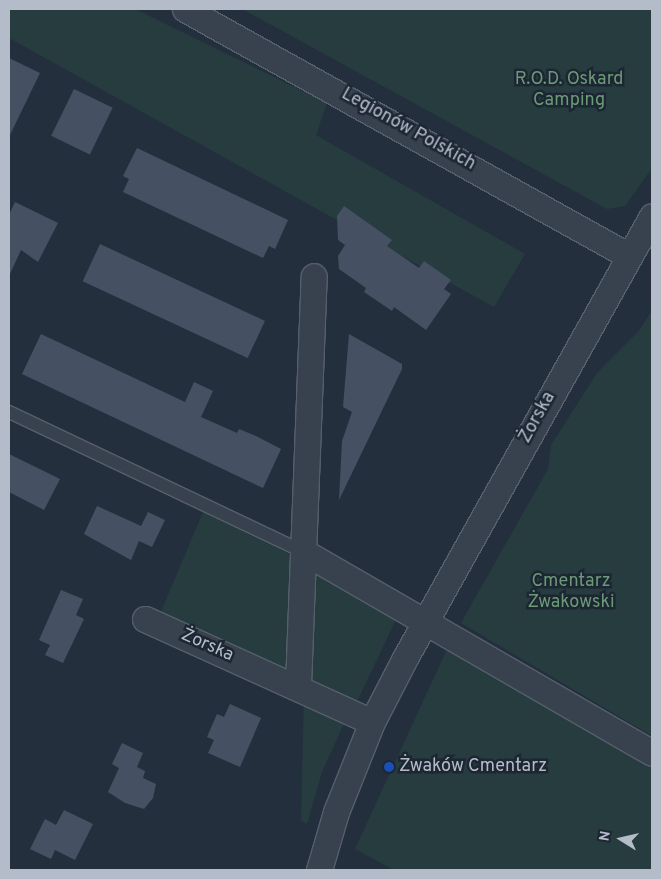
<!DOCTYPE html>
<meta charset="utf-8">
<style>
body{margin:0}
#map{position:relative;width:661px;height:879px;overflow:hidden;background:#242f3e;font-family:Overpass,sans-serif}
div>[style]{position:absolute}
.green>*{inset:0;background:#263c3f}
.building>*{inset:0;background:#455162;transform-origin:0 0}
.roads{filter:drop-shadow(1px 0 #565f6c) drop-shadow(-1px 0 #565f6c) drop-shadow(0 1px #565f6c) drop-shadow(0 -1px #565f6c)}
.lane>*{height:12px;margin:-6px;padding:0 6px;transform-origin:6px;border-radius:6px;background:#38414e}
.street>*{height:25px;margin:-12.5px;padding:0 12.5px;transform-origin:12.5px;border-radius:12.5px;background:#38414e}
.dots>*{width:14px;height:14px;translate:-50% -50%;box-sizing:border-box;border:2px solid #1d2633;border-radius:50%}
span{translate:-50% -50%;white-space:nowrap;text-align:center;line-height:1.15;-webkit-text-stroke:5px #1d2633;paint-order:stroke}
.park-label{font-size:18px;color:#6b9a76}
.street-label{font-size:18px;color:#b4bcc9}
.poi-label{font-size:18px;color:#b4bcc9}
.left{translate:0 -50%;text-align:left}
.frame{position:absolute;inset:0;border:10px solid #b4bcc9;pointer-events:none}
.north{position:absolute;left:596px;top:814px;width:50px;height:50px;-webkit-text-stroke:4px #1d2633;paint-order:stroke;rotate:280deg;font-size:14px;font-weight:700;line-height:20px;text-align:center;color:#b4bcc9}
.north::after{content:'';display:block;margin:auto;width:18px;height:22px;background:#b4bcc9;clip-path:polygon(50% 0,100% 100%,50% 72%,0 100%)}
</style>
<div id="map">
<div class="green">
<i style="clip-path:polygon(9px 9px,135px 9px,327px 103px,316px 135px,525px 254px,494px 307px,9px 38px)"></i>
<i style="clip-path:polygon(242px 9px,652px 9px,652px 168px,625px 206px,607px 209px)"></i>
<i style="clip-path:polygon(652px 310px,652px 736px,461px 623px,548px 469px,551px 445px,597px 373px,639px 331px)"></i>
<i style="clip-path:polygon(203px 512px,296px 557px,290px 674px,160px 614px)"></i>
<i style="clip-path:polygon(309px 562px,400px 611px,354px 708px,304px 682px)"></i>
<i style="clip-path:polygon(448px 647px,652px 766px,652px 870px,394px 870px,355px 849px)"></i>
<i style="clip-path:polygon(304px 694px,347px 717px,322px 772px,307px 824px,301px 820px)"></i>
</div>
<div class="building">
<i style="clip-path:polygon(9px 58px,40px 73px,9px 137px)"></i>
<i style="left:74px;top:89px;width:43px;height:52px;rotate:26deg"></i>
<i style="clip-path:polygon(137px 148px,288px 220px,275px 249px,269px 246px,263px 258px,123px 192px,129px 179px,123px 176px)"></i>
<i style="clip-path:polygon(15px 202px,58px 223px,38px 262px,21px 250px,9px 276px,9px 215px)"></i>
<i style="clip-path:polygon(344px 206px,392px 240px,387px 246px,419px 268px,424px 261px,451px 280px,444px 289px,451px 294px,426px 330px,394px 307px,392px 311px,364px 292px,366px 288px,339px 269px,338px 256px,345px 245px,338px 240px,337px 216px)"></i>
<i style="left:100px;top:244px;width:182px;height:41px;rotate:25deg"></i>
<i style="clip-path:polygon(41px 334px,185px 402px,194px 382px,213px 391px,201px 417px,237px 433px,239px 429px,256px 436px,281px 449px,263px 488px,22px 374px)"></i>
<i style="clip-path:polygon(349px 334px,402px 364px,402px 369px,339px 500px,342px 441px,352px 412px,343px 407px)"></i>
<i style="clip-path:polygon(9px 454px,60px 479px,44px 510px,9px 492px)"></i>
<i style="clip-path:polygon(97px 506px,141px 526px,148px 512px,165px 520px,152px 547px,139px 541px,131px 560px,84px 534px)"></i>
<i style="clip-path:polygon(61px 590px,83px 599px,76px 615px,84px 619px,63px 663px,45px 655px,50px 645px,39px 640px)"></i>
<i style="clip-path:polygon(230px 704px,261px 718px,240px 767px,208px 753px,214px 740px,207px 737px,217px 714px,224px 717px)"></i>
<i style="clip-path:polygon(122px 743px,143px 753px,137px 767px,145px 771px,143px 778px,156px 784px,153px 798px,144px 809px,125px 803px,108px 792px,119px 768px,112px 764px)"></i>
<i style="clip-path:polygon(64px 810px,93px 824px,75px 860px,55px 850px,51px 859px,30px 849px,45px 819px,56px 825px)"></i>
</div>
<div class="roads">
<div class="lane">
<i style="left:9px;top:412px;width:327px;rotate:25.4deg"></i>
</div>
<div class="street">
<i style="left:185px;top:9px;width:508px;rotate:29.09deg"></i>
<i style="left:304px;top:552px;width:402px;rotate:30deg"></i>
<i style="left:145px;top:619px;width:249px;rotate:24.4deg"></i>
<i style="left:298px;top:685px;width:409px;rotate:-87.8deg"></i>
<i style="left:319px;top:870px;width:60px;rotate:-73.7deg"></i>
<i style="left:336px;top:812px;width:97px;rotate:-68.2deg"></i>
<i style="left:372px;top:722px;width:72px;rotate:-62.7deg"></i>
<i style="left:405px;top:658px;width:506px;rotate:-60.8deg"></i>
</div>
</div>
<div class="dots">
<i style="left:389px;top:767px;background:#1a4fb4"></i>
</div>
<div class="park-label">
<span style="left:569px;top:91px">R.O.D. Oskard<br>Camping</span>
<span style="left:571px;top:593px">Cmentarz<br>Żwakowski</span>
</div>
<div class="street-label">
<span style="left:408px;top:130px;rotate:29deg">Legionów Polskich</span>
<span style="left:538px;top:418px;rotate:-61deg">Żorska</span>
<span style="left:207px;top:646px;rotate:24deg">Żorska</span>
</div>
<div class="poi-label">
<span class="left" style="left:399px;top:767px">Żwaków Cmentarz</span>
</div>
<div class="frame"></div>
<div class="north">N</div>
</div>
